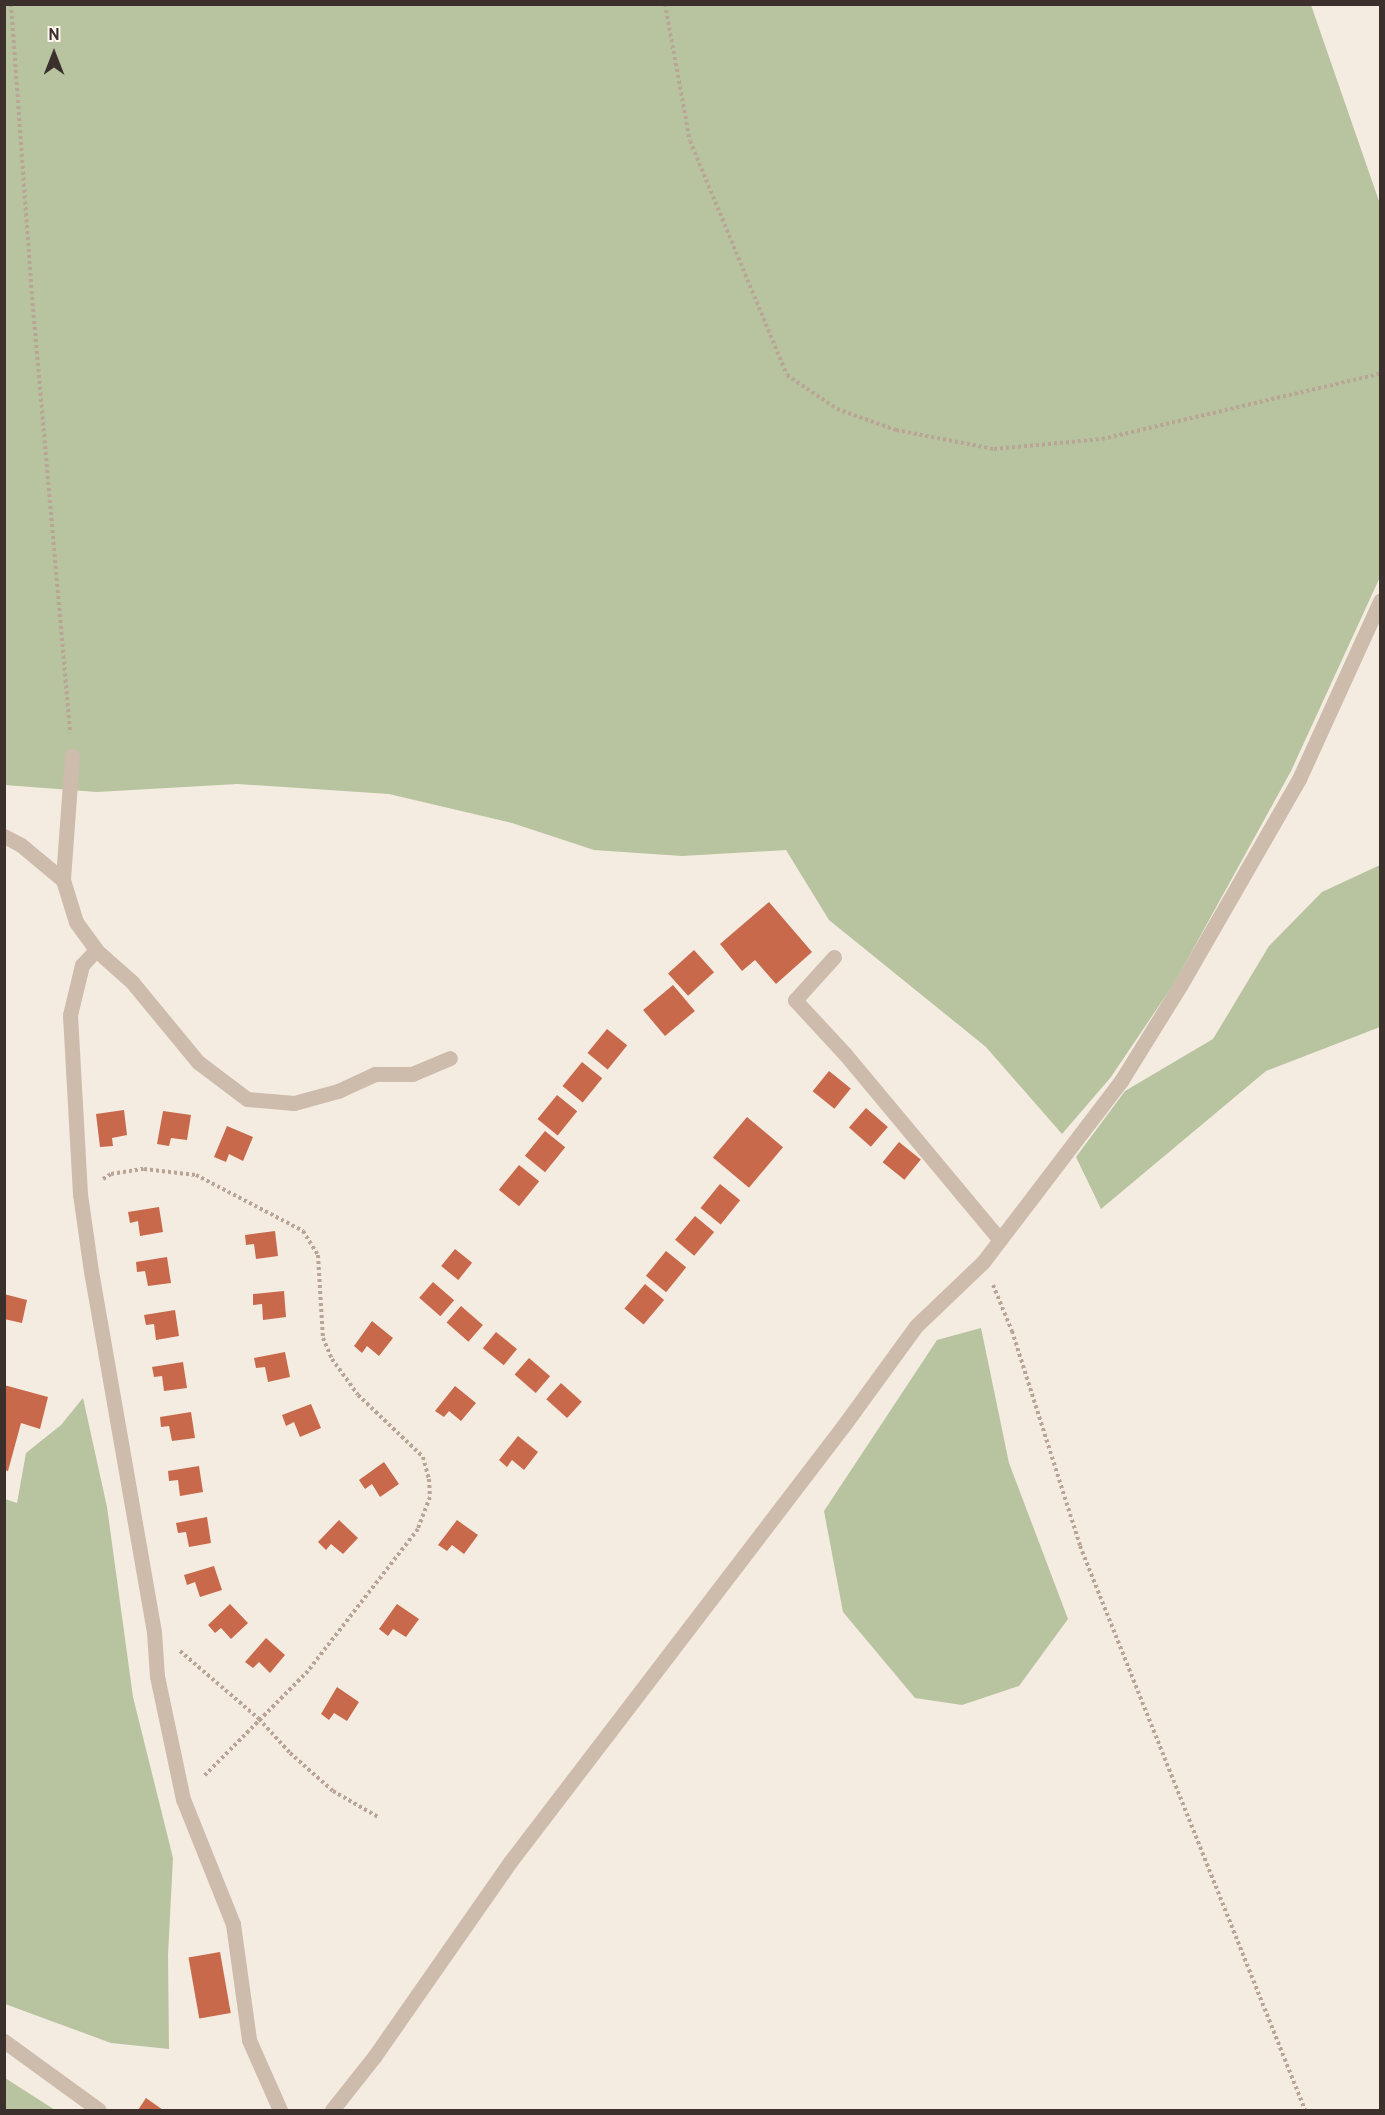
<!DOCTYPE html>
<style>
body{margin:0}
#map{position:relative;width:1385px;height:2115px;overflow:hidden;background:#f4ebe1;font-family:Overpass,sans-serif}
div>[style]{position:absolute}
.green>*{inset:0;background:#b8c4a0}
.building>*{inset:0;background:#c8694b;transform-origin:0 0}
.path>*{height:4px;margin-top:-2px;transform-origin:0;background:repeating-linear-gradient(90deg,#b9a596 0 3px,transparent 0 6px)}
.lane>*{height:15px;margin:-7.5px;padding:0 7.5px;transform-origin:7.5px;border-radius:7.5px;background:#cdbbac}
.street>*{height:15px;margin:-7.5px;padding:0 7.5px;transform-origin:7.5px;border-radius:7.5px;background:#cdbbac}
span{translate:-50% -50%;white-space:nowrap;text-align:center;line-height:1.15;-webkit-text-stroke:4.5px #fbf5ee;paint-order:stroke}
.frame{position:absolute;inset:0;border:6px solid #3b302b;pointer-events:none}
.north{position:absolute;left:24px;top:24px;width:60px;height:60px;-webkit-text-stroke:4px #fbf5ee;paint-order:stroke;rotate:0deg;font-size:16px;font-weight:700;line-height:24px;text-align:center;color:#3b302b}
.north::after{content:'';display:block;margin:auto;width:21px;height:27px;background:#3b302b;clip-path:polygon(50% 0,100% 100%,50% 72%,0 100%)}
</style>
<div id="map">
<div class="green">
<i style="clip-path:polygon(4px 5px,1311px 5px,1380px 204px,1380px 577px,1291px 771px,1175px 982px,1111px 1077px,1062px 1134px,986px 1047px,829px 920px,786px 850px,682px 856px,594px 850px,512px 823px,389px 794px,237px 784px,97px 792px,5px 785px)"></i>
<i style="clip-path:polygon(1380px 865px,1380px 1027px,1266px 1071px,1101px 1209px,1076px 1157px,1125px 1091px,1213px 1039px,1269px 946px,1322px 892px)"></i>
<i style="clip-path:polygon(981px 1328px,1009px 1463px,1068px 1619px,1019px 1686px,962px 1705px,915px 1698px,843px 1612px,824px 1511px,937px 1340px)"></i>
<i style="clip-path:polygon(83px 1398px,107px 1507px,133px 1697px,173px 1858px,168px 1955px,169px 2049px,111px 2043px,5px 2004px,5px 1499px,17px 1503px,26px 1453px,61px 1425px)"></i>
<i style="clip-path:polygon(4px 2078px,5px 2078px,55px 2110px,5px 2110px)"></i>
</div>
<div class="building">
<i style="clip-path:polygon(769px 902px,812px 952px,776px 984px,755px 960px,742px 971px,720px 944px)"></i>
<i style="left:694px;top:950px;width:30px;height:35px;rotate:48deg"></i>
<i style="left:673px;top:985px;width:34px;height:39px;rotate:50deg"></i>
<i style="left:607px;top:1029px;width:26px;height:31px;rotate:39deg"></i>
<i style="left:582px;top:1062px;width:26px;height:31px;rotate:39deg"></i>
<i style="left:829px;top:1071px;width:28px;height:26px;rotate:39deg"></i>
<i style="left:557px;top:1095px;width:26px;height:31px;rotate:39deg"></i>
<i style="left:866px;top:1108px;width:29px;height:26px;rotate:41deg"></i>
<i style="clip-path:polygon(124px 1110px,127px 1135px,112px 1138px,113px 1146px,100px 1147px,96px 1114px)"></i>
<i style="clip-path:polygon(163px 1111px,191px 1115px,187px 1140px,171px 1138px,169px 1146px,157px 1144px)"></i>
<i style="left:747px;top:1117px;width:47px;height:53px;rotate:40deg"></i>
<i style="clip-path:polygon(227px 1126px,253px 1137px,243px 1161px,229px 1154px,226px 1162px,214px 1157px)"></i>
<i style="left:545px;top:1131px;width:26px;height:32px;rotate:39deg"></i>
<i style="left:899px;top:1142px;width:28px;height:26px;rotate:39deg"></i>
<i style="left:519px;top:1165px;width:26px;height:32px;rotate:39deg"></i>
<i style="left:720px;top:1184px;width:26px;height:31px;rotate:39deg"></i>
<i style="clip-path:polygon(159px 1207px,163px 1232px,140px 1236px,138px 1221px,130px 1223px,128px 1212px)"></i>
<i style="left:695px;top:1216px;width:25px;height:31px;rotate:40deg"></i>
<i style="clip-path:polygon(275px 1231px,278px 1256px,256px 1259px,254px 1244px,246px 1245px,245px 1235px)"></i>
<i style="left:455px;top:1249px;width:22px;height:22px;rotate:39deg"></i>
<i style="left:666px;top:1251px;width:26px;height:32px;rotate:39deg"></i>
<i style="clip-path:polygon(167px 1257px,171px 1283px,148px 1286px,145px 1271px,137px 1272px,136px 1262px)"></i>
<i style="left:433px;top:1282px;width:28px;height:21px;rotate:41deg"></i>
<i style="left:645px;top:1284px;width:25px;height:32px;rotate:40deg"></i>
<i style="clip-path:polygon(284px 1291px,286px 1317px,263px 1320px,262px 1304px,253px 1305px,253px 1294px)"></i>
<i style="clip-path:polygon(4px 1294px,27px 1300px,22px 1323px,4px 1319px)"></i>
<i style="left:461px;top:1306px;width:29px;height:22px;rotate:41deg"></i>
<i style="clip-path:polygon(175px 1310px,179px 1336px,156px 1340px,154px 1324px,146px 1325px,144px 1315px)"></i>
<i style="clip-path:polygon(372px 1321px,393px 1338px,379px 1356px,367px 1346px,362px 1353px,354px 1346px)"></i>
<i style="left:496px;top:1332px;width:27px;height:21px;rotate:39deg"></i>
<i style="clip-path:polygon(285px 1352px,290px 1377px,268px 1382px,265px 1367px,256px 1368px,254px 1358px)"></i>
<i style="left:529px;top:1358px;width:28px;height:22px;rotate:41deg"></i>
<i style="clip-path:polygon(183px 1362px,187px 1388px,164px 1391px,162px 1376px,154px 1377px,152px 1367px)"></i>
<i style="left:561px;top:1383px;width:28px;height:22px;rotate:42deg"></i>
<i style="clip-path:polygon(4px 1385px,48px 1397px,40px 1429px,21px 1423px,8px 1471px,4px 1470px)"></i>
<i style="clip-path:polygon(455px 1386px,476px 1403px,461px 1421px,449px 1411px,444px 1417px,435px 1411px)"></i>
<i style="clip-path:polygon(311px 1404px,321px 1428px,300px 1437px,294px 1422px,286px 1426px,282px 1415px)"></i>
<i style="clip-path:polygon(191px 1412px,195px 1438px,172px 1441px,169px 1426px,161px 1427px,160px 1417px)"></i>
<i style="clip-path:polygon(518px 1436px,538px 1452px,524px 1470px,512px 1460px,507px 1467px,499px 1460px)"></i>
<i style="clip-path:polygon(384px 1462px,399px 1484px,380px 1497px,372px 1484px,365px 1489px,359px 1480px)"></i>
<i style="clip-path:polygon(199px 1466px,203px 1492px,180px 1496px,178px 1480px,169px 1481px,168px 1471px)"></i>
<i style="clip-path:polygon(207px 1517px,211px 1543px,189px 1547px,186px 1532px,178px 1533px,176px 1523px)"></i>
<i style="clip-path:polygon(339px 1520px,358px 1538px,343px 1554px,331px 1544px,326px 1550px,318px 1542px)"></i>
<i style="clip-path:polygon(457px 1520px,478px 1535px,464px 1554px,452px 1545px,447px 1551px,438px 1545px)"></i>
<i style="clip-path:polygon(214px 1566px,222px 1590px,200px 1597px,195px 1582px,187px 1585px,184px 1575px)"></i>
<i style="clip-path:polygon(230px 1604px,248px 1623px,231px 1639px,221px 1628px,215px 1633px,208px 1625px)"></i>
<i style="clip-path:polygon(397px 1604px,419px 1619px,406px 1637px,393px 1629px,388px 1636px,379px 1629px)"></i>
<i style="clip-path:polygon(266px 1638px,285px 1655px,270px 1673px,259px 1662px,253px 1668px,245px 1662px)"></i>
<i style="clip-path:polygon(337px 1687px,359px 1702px,347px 1721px,334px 1713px,329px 1720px,321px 1714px)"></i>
<i style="left:220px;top:1952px;width:62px;height:32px;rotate:80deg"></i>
<i style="clip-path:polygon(146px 2098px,163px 2110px,138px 2110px)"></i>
</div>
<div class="path">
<i style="left:11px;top:4px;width:282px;rotate:85.9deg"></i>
<i style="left:31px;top:285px;width:450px;rotate:85deg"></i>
<i style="left:665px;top:4px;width:139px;rotate:79.7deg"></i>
<i style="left:690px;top:141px;width:253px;rotate:67.5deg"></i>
<i style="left:787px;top:375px;width:60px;rotate:34.2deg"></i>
<i style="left:837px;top:409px;width:63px;rotate:19.6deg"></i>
<i style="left:896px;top:430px;width:100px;rotate:11deg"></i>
<i style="left:994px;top:449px;width:108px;rotate:-5.3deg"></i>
<i style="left:1102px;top:439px;width:285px;rotate:-13.2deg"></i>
<i style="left:103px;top:1179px;width:9px;rotate:-32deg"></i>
<i style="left:111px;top:1174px;width:33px;rotate:-9deg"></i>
<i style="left:144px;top:1169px;width:52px;rotate:6.6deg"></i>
<i style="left:196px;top:1175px;width:121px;rotate:27.6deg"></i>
<i style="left:303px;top:1231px;width:28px;rotate:58deg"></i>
<i style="left:318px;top:1255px;width:83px;rotate:86.6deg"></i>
<i style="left:323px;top:1338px;width:23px;rotate:67deg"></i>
<i style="left:332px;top:1359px;width:44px;rotate:54.2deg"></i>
<i style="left:358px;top:1395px;width:90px;rotate:43.6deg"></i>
<i style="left:423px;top:1457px;width:23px;rotate:75deg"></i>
<i style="left:429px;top:1479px;width:18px;rotate:87deg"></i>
<i style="left:430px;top:1497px;width:34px;rotate:111deg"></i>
<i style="left:418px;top:1529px;width:180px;rotate:127.8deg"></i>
<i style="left:308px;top:1671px;width:148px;rotate:134.7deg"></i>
<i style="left:993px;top:1285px;width:50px;rotate:67.6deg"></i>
<i style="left:1012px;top:1331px;width:225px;rotate:72.4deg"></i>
<i style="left:1080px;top:1546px;width:607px;rotate:68.25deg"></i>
<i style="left:180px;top:1651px;width:104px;rotate:40.7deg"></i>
<i style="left:259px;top:1719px;width:46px;rotate:47.6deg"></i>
<i style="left:290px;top:1753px;width:57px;rotate:41.5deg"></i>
<i style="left:333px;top:1791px;width:52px;rotate:30deg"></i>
</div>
<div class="lane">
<i style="left:72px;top:756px;width:124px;rotate:94.2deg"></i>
<i style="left:63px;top:880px;width:44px;rotate:72.8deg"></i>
<i style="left:76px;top:922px;width:34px;rotate:54deg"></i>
<i style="left:96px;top:950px;width:48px;rotate:41.6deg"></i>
<i style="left:132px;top:982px;width:104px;rotate:50.5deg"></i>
<i style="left:198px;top:1062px;width:61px;rotate:37.1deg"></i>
<i style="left:247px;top:1099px;width:47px;rotate:4.9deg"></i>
<i style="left:294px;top:1103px;width:46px;rotate:-15.3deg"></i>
<i style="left:338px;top:1091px;width:41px;rotate:-24.7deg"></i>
<i style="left:375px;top:1074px;width:37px"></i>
<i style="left:412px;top:1074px;width:41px;rotate:-22.8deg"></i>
<i style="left:4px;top:836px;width:19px;rotate:28deg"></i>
<i style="left:21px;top:845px;width:55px;rotate:39.8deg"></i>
<i style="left:96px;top:950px;width:21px;rotate:133deg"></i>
<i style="left:82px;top:965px;width:51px;rotate:103.5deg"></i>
<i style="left:70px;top:1015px;width:179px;rotate:86.8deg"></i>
<i style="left:80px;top:1194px;width:78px;rotate:81.9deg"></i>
<i style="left:91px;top:1271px;width:366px;rotate:80.1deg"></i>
<i style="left:154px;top:1632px;width:44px;rotate:86.1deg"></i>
<i style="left:157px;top:1676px;width:126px;rotate:78.1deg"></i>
<i style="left:183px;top:1799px;width:135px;rotate:68.2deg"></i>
<i style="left:233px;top:1924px;width:117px;rotate:82.1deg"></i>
<i style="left:249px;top:2040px;width:77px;rotate:66.1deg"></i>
<i style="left:834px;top:957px;width:58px;rotate:132.2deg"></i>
<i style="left:795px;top:1000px;width:74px;rotate:47.2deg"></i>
<i style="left:845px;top:1054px;width:242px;rotate:50.2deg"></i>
<i style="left:4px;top:2041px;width:117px;rotate:36deg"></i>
</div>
<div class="street">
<i style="left:332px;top:2110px;width:68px;rotate:-51.6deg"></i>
<i style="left:374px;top:2057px;width:238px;rotate:-55.1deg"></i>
<i style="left:510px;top:1862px;width:550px;rotate:-52.61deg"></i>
<i style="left:844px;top:1425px;width:122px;rotate:-54deg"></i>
<i style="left:916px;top:1326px;width:93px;rotate:-43.7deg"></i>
<i style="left:983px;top:1262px;width:228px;rotate:-52.7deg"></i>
<i style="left:1121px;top:1081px;width:112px;rotate:-58.2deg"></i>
<i style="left:1180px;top:986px;width:239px;rotate:-60.1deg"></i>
<i style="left:1299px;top:779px;width:196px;rotate:-65.5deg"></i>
</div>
<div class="frame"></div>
<div class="north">N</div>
</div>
